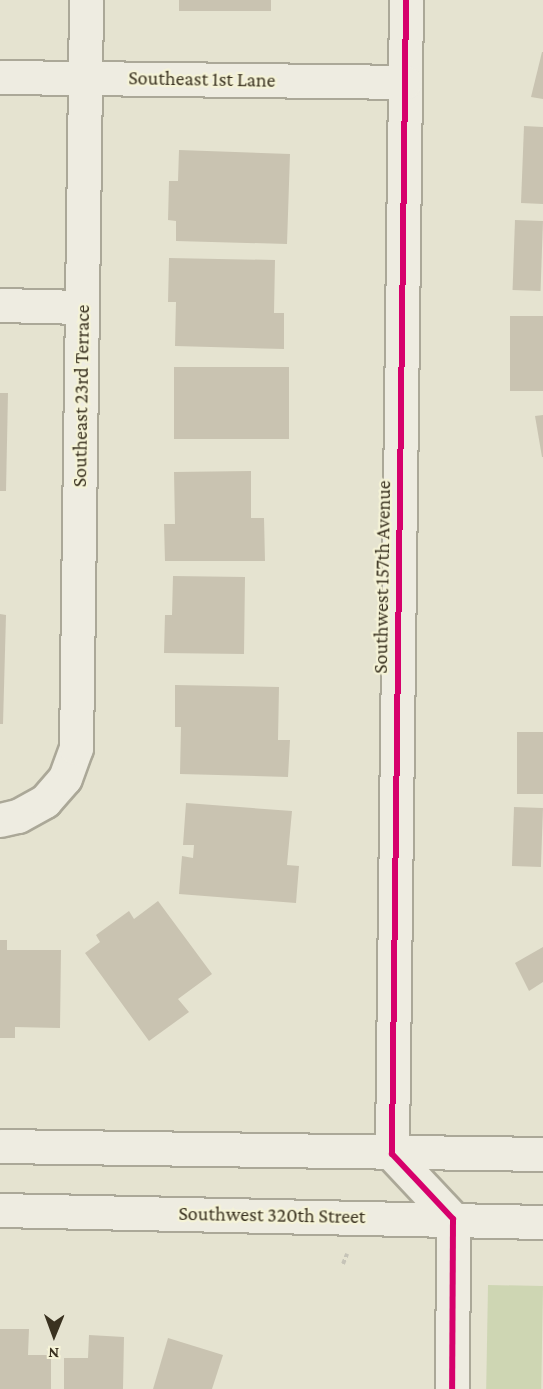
<!DOCTYPE html>
<style>
body{margin:0}
#map{position:relative;width:543px;height:1389px;overflow:hidden;background:#e5e3d0;font-family:"Crimson Pro",serif}
div>[style]{position:absolute}
.green>*{inset:0;background:#ced6b3;transform-origin:0 0}
.building>*{inset:0;background:#c9c3b1;transform-origin:0 0}
.path>*{height:4px;margin-top:-2px;transform-origin:0;background:repeating-linear-gradient(90deg,#c6c4b8 0 4.5px,transparent 0 7.5px)}
.roads{filter:drop-shadow(2px 0 #aba898) drop-shadow(-2px 0 #aba898) drop-shadow(0 2px #aba898) drop-shadow(0 -2px #aba898)}
.street>*{height:33px;margin:-16.5px;padding:0 16.5px;transform-origin:16.5px;border-radius:16.5px;background:#eeece1}
.secondary>*{height:33px;margin:-16.5px;padding:0 16.5px;transform-origin:16.5px;border-radius:16.5px;background:#eeece1}
.cycleway>*{height:6px;margin:-3px;padding:0 3px;transform-origin:3px;border-radius:3px;background:#d6006c}
span{translate:-50% -50%;white-space:nowrap;text-align:center;line-height:1.15;-webkit-text-stroke:4.5px #f5f3d7;paint-order:stroke}
.street-label{font-size:20px;color:#3a3220}
.north{position:absolute;left:24px;top:1305px;width:60px;height:60px;-webkit-text-stroke:4px #f5f3d7;paint-order:stroke;rotate:181deg;font-size:16px;font-weight:700;line-height:24px;text-align:center;color:#3a3220}
.north::after{content:'';display:block;margin:auto;width:21px;height:27px;background:#3a3220;clip-path:polygon(50% 0,100% 100%,50% 72%,0 100%)}
</style>
<div id="map">
<div class="green">
<i style="left:488px;top:1285px;width:55px;height:104px;rotate:1deg"></i>
</div>
<div class="building">
<i style="left:179px;top:0;width:92px;height:11px"></i>
<i style="clip-path:polygon(542px 52px,543px 52px,543px 99px,531px 97px)"></i>
<i style="clip-path:polygon(524px 126px,543px 127px,543px 204px,521px 203px)"></i>
<i style="clip-path:polygon(179px 150px,290px 154px,287px 244px,176px 241px,176px 221px,168px 220px,169px 181px,178px 181px)"></i>
<i style="left:515px;top:220px;width:28px;height:70px;rotate:2deg"></i>
<i style="clip-path:polygon(169px 258px,275px 260px,274px 313px,284px 313px,284px 349px,175px 346px,176px 302px,168px 302px)"></i>
<i style="left:543px;top:316px;width:75px;height:33px;rotate:90deg"></i>
<i style="left:174px;top:367px;width:115px;height:72px"></i>
<i style="clip-path:polygon(0 393px,8px 393px,6px 491px,0 491px)"></i>
<i style="clip-path:polygon(543px 415px,543px 457px,542px 457px,535px 416px)"></i>
<i style="clip-path:polygon(251px 471px,251px 518px,264px 518px,265px 561px,165px 561px,164px 524px,175px 524px,174px 472px)"></i>
<i style="clip-path:polygon(173px 576px,245px 577px,244px 654px,164px 653px,165px 615px,172px 615px)"></i>
<i style="clip-path:polygon(0 614px,6px 615px,3px 724px,0 724px)"></i>
<i style="clip-path:polygon(175px 685px,279px 687px,278px 740px,290px 740px,288px 777px,180px 774px,181px 727px,175px 727px)"></i>
<i style="left:517px;top:732px;width:26px;height:62px"></i>
<i style="clip-path:polygon(186px 803px,292px 811px,287px 865px,299px 866px,296px 903px,179px 894px,182px 856px,193px 858px,194px 845px,183px 845px)"></i>
<i style="left:514px;top:807px;width:29px;height:59px;rotate:2deg"></i>
<i style="clip-path:polygon(158px 901px,212px 974px,178px 999px,189px 1012px,149px 1041px,85px 953px,100px 942px,96px 935px,129px 911px,134px 919px)"></i>
<i style="clip-path:polygon(0 940px,7px 940px,7px 950px,61px 950px,60px 1028px,15px 1027px,15px 1038px,0 1038px)"></i>
<i style="clip-path:polygon(543px 947px,543px 982px,529px 991px,515px 963px)"></i>
<i style="clip-path:polygon(0 1329px,29px 1329px,28px 1355px,51px 1355px,51px 1389px,0 1389px)"></i>
<i style="clip-path:polygon(89px 1335px,124px 1337px,123px 1389px,64px 1389px,64px 1358px,88px 1358px)"></i>
<i style="clip-path:polygon(168px 1338px,223px 1355px,212px 1389px,153px 1389px)"></i>
</div>
<div class="path">
<i style="left:343px;top:1264px;width:11px;rotate:-68deg"></i>
</div>
<div class="roads">
<div class="street">
<i style="left:406px;top:0;width:1154px;rotate:90.7deg"></i>
<i style="left:392px;top:1154px;width:89px;rotate:46.8deg"></i>
<i style="left:453px;top:1219px;width:170px;rotate:90.3deg"></i>
<i style="left:0;top:77px;width:405px;rotate:0.7deg"></i>
<i style="left:0;top:305px;width:82px;rotate:1.4deg"></i>
<i style="left:0;top:820px;width:18px;rotate:-13deg"></i>
<i style="left:18px;top:816px;width:31px;rotate:-29deg"></i>
<i style="left:45px;top:801px;width:30px;rotate:-49deg"></i>
<i style="left:65px;top:778px;width:32px;rotate:-70deg"></i>
<i style="left:76px;top:748px;width:748px;rotate:-89.23deg"></i>
</div>
<div class="secondary">
<i style="left:0;top:1146px;width:543px;rotate:0.84deg"></i>
<i style="left:0;top:1210px;width:543px;rotate:1.27deg"></i>
</div>
</div>
<div class="cycleway">
<i style="left:406px;top:0;width:1154px;rotate:90.7deg"></i>
<i style="left:392px;top:1154px;width:89px;rotate:46.8deg"></i>
<i style="left:453px;top:1219px;width:170px;rotate:90.3deg"></i>
</div>
<div class="street-label">
<span style="left:202px;top:79px;rotate:1deg">Southeast 1st Lane</span>
<span style="left:81px;top:396px;rotate:-89deg">Southeast 23rd Terrace</span>
<span style="left:382px;top:577px;rotate:-89deg">Southwest 157th Avenue</span>
<span style="left:272px;top:1215px;rotate:1deg">Southwest 320th Street</span>
</div>
<div class="north">N</div>
</div>
